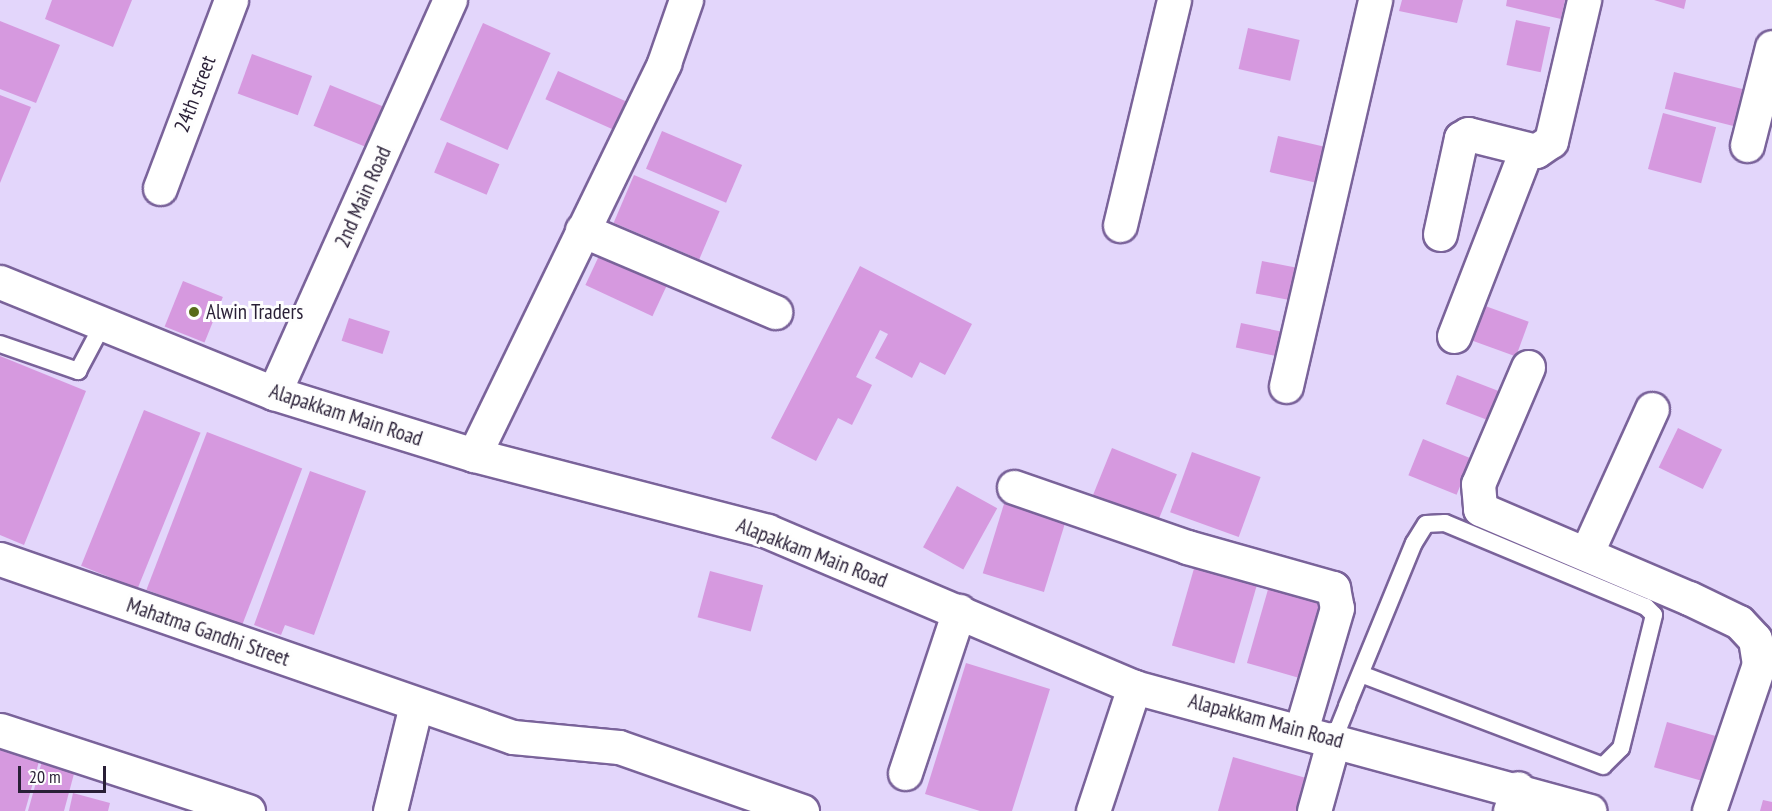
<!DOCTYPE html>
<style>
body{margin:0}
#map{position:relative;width:1772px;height:811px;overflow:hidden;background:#e3d6fb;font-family:"PT Sans Narrow",sans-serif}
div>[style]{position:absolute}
.building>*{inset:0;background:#d699df;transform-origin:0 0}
.roads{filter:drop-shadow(2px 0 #7a639a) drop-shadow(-2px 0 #7a639a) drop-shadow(0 2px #7a639a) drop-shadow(0 -2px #7a639a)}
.service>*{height:16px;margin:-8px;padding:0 8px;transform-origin:8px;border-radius:8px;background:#fff}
.minor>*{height:33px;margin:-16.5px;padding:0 16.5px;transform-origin:16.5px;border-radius:16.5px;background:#fff}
.secondary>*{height:33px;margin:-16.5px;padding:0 16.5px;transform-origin:16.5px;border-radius:16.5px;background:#fff}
.dots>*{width:16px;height:16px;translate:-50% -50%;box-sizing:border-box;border:3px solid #fefefe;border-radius:50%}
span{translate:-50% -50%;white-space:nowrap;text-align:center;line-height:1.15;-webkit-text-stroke:6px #fefefe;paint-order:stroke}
.street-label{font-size:21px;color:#291f36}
.poi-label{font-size:21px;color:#291f36}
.left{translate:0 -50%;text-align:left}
.scale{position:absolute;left:18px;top:766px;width:88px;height:27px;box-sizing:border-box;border:3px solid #291f36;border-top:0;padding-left:8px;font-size:18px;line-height:21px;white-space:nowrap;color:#291f36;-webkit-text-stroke:4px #fefefe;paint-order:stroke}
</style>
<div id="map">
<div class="building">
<i style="clip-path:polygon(52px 0,132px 0,113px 47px,45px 19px)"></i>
<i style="clip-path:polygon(1402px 0,1463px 0,1457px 23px,1399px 11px)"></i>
<i style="clip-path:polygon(1507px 0,1565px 0,1561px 19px,1506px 6px)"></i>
<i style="clip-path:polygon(1654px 0,1686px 0,1684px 9px)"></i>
<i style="left:1516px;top:20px;width:35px;height:46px;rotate:12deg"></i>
<i style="clip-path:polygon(0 21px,60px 45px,36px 103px,0 89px)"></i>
<i style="left:483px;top:23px;width:74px;height:106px;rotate:24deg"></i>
<i style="left:1248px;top:28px;width:53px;height:42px;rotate:13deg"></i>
<i style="left:252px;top:54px;width:64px;height:42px;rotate:20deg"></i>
<i style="left:558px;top:71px;width:76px;height:31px;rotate:24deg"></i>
<i style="left:1674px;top:72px;width:87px;height:38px;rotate:14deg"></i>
<i style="left:330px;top:85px;width:62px;height:44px;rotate:22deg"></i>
<i style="clip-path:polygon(0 95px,31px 107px,0 183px)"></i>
<i style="left:1663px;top:113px;width:55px;height:58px;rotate:15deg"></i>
<i style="left:662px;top:131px;width:87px;height:41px;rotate:23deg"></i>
<i style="left:1278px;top:136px;width:50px;height:37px;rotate:13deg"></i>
<i style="left:447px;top:142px;width:57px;height:33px;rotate:23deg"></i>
<i style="left:634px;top:175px;width:93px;height:52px;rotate:23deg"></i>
<i style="left:604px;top:245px;width:74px;height:44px;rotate:25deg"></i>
<i style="left:1262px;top:261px;width:42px;height:33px;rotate:11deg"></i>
<i style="clip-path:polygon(860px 266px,972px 324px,945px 375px,920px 362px,912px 378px,875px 358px,888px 334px,880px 330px,856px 377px,872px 385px,852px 425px,838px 418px,816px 461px,771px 438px)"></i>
<i style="left:183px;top:281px;width:43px;height:49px;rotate:22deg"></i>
<i style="left:1477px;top:303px;width:55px;height:37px;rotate:20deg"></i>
<i style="left:349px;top:318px;width:43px;height:24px;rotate:18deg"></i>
<i style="left:1241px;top:323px;width:47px;height:25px;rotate:12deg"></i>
<i style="clip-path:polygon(0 356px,86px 391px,24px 545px,0 535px)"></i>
<i style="left:1457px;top:375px;width:55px;height:31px;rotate:21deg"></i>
<i style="left:144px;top:410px;width:61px;height:168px;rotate:22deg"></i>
<i style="left:1678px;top:428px;width:49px;height:44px;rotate:26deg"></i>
<i style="left:207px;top:432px;width:102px;height:169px;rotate:21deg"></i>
<i style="left:1423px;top:439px;width:52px;height:39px;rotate:22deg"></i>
<i style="left:1112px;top:448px;width:70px;height:52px;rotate:22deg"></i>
<i style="left:1192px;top:452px;width:73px;height:64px;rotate:20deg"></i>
<i style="clip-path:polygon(310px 471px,366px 491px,314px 635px,285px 625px,281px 635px,254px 625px)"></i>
<i style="left:957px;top:486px;width:46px;height:70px;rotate:29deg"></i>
<i style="left:1007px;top:494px;width:64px;height:83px;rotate:17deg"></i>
<i style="left:1197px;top:558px;width:65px;height:91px;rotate:16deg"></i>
<i style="left:710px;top:571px;width:55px;height:48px;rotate:15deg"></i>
<i style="left:1269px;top:586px;width:60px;height:80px;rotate:16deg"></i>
<i style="clip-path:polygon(966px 663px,1050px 689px,1012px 811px,980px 811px,925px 794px)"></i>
<i style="left:1667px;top:722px;width:65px;height:47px;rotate:16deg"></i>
<i style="clip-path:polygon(0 747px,40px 758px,25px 811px,0 811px)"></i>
<i style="clip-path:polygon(1233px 757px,1306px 778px,1297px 811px,1218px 811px)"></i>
<i style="clip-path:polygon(42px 761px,75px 770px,64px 811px,28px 811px)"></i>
<i style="clip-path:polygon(73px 793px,110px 803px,108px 811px,69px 811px)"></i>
<i style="clip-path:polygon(1763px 800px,1772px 802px,1772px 811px,1760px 811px)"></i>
</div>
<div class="roads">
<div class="service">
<i style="left:0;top:344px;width:83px;rotate:19.1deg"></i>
<i style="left:78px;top:371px;width:53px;rotate:-62deg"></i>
<i style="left:1334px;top:739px;width:35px;rotate:-68deg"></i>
<i style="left:1347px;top:706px;width:176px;rotate:-67.7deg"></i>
<i style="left:1414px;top:543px;width:22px;rotate:-58deg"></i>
<i style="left:1426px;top:524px;width:19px;rotate:-3deg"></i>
<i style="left:1445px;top:523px;width:218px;rotate:22.7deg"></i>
<i style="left:1646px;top:607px;width:11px;rotate:45deg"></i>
<i style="left:1654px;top:615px;width:137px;rotate:103.9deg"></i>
<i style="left:1621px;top:748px;width:25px;rotate:135deg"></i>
<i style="left:1603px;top:766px;width:259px;rotate:-159.2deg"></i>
</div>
<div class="minor">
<i style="left:1747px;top:145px;width:101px;rotate:-75.7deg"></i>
<i style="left:160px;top:188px;width:201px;rotate:-69.3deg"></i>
<i style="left:1120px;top:225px;width:231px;rotate:-76.5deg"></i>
<i style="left:582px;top:230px;width:210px;rotate:23deg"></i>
<i style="left:1440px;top:234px;width:98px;rotate:-77.7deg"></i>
<i style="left:1461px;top:138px;width:8px;rotate:-30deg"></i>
<i style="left:1468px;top:134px;width:70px;rotate:14deg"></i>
<i style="left:1536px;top:151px;width:18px;rotate:-34deg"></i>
<i style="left:1551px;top:141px;width:145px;rotate:-76.8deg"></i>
<i style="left:1454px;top:336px;width:199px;rotate:-68.8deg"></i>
<i style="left:1528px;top:367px;width:127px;rotate:113.1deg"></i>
<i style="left:1478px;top:484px;width:25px;rotate:85deg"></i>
<i style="left:1480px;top:509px;width:227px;rotate:23.1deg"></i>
<i style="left:1689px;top:598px;width:55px;rotate:25.6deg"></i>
<i style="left:1739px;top:622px;width:23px;rotate:47deg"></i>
<i style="left:1755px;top:639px;width:25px;rotate:81deg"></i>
<i style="left:1759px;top:664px;width:155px;rotate:108.8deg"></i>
<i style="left:1286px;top:386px;width:396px;rotate:-77deg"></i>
<i style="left:274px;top:393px;width:431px;rotate:-65.9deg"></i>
<i style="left:474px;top:455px;width:436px;rotate:-64.1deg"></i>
<i style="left:664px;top:63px;width:67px;rotate:-70.8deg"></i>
<i style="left:1014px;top:487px;width:183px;rotate:19.1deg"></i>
<i style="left:1187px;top:547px;width:152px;rotate:15.7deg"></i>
<i style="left:1333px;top:588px;width:20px;rotate:79deg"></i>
<i style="left:1337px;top:608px;width:127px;rotate:106.4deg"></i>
<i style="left:1587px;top:552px;width:157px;rotate:-65.6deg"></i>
<i style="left:0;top:559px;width:543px;rotate:19.14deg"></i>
<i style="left:513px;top:737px;width:106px;rotate:5.4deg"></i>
<i style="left:619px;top:747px;width:194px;rotate:19.3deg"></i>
<i style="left:0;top:730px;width:261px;rotate:18.1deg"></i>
<i style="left:905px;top:773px;width:171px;rotate:-71.6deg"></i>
<i style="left:390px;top:811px;width:109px;rotate:-76.2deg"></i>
<i style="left:1093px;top:811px;width:131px;rotate:-71.7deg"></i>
<i style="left:1314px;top:811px;width:75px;rotate:-74.5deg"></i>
<i style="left:1510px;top:811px;width:24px;rotate:-71deg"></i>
</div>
<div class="secondary">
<i style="left:0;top:282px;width:296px;rotate:22.1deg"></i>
<i style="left:274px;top:393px;width:209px;rotate:17.2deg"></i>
<i style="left:474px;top:455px;width:303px;rotate:14.5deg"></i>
<i style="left:767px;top:531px;width:399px;rotate:23deg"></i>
<i style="left:1134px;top:687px;width:472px;rotate:15.2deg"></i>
</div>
</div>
<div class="dots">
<i style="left:194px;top:312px;background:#586b19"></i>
</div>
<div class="street-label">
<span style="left:195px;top:94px;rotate:-69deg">24th street</span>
<span style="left:363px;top:197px;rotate:-66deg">2nd Main Road</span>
<span style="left:346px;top:415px;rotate:18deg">Alapakkam Main Road</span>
<span style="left:812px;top:553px;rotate:21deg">Alapakkam Main Road</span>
<span style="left:208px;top:632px;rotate:19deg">Mahatma Gandhi Street</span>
<span style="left:1266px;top:721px;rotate:15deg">Alapakkam Main Road</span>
</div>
<div class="poi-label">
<span class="left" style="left:206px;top:312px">Alwin Traders</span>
</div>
<div class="scale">20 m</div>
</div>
